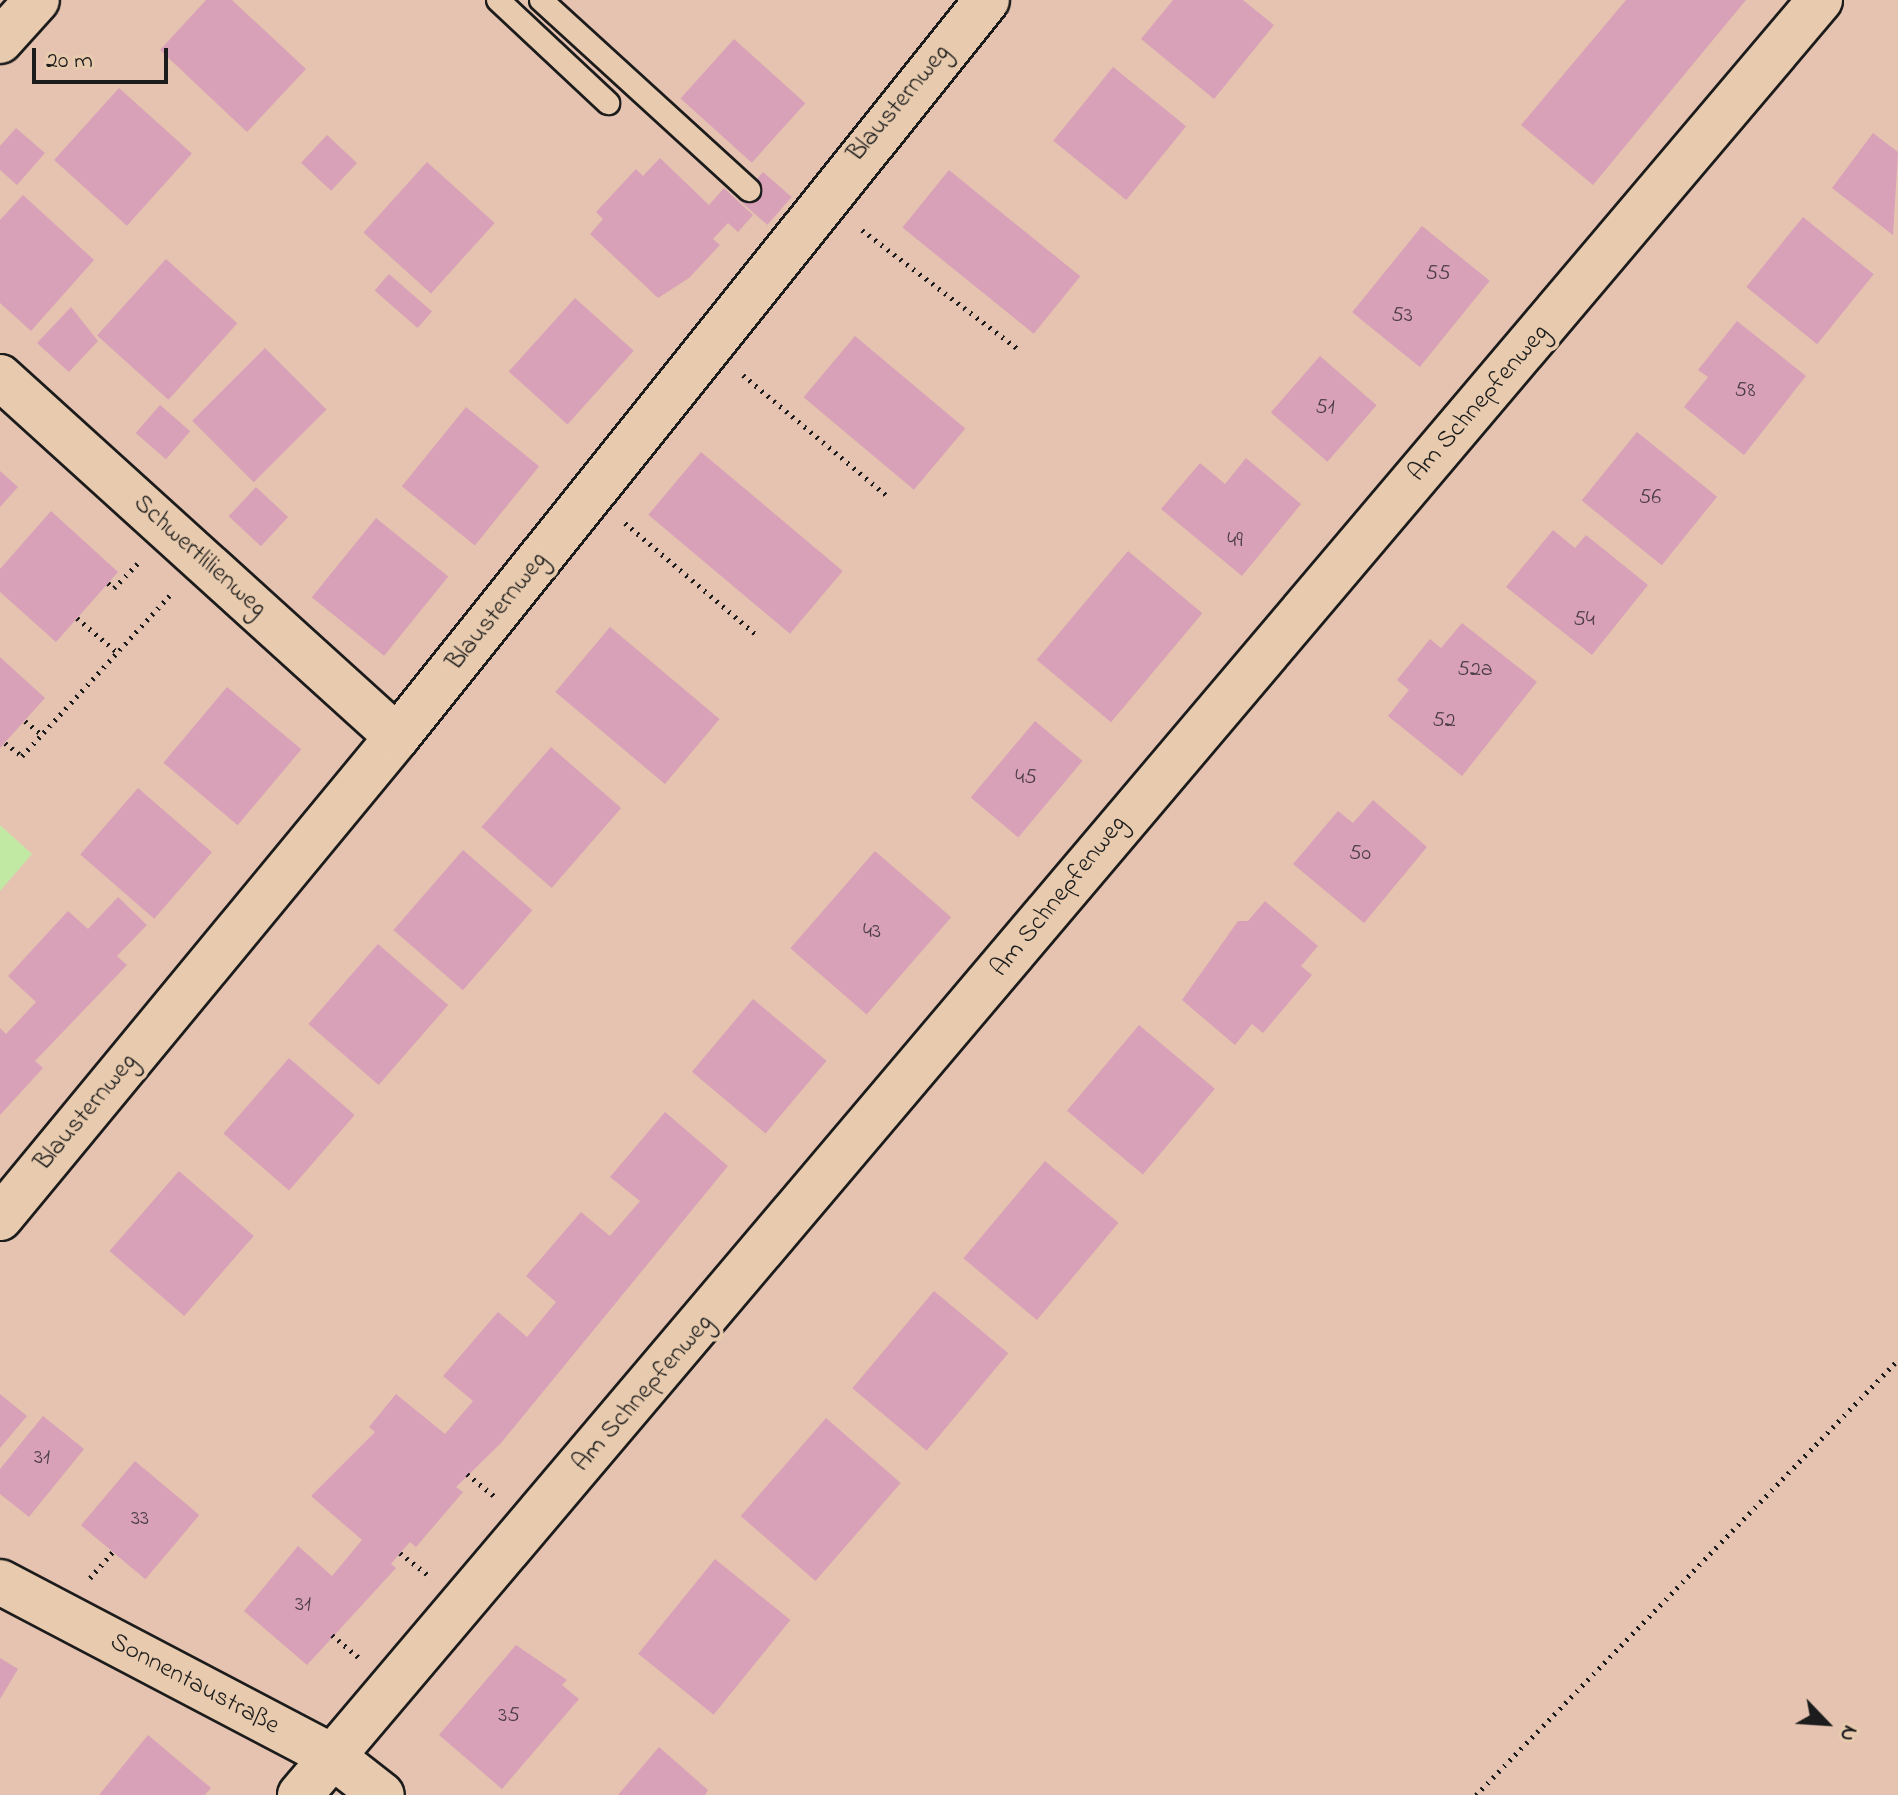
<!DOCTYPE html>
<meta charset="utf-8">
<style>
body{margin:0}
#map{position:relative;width:1898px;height:1795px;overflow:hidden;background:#e5c3b0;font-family:"Indie Flower",sans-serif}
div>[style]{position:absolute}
.green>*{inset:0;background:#c2e9a4}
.building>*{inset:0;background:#d8a1b7;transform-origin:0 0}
.path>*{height:5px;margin-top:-2.5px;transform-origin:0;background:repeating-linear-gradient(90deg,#1c1c1c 0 2px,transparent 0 8px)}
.roads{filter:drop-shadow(2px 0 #1c1c1c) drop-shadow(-2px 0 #1c1c1c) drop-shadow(0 2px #1c1c1c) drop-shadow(0 -2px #1c1c1c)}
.service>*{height:22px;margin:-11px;padding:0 11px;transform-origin:11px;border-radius:11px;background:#e8cbae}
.minor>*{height:44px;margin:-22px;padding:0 22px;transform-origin:22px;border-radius:22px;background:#e8cbae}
span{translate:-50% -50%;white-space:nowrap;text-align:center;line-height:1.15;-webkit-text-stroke:8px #e8cbae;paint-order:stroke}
.number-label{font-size:22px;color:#4b3d43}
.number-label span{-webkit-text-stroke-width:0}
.street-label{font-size:26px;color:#1c1c1c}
.north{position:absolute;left:1786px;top:1683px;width:80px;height:80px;-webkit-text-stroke:6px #e8cbae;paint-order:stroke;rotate:115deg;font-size:22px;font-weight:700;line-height:32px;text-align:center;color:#1c1c1c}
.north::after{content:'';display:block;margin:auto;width:28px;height:36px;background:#1c1c1c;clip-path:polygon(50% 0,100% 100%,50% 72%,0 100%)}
.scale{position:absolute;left:32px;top:48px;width:136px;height:36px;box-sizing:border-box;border:4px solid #1c1c1c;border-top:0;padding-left:10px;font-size:24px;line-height:28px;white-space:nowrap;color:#1c1c1c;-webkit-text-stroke:6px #e8cbae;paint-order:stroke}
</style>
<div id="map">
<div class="green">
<i style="clip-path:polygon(0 825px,32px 854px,0 891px)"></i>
</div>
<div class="building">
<i style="clip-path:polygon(206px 0,232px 0,306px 69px,247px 132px,160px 50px)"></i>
<i style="clip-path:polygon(1173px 0,1243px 0,1274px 25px,1214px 99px,1141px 39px)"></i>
<i style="clip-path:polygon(1626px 0,1746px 0,1593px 185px,1521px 125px)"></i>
<i style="left:734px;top:39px;width:96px;height:80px;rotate:42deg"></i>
<i style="left:1113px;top:67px;width:94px;height:95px;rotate:39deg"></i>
<i style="left:119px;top:88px;width:98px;height:97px;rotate:42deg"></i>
<i style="clip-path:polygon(16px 128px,45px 153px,17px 185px,0 170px,0 146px)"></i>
<i style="clip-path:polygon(1873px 133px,1898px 152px,1893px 235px,1832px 188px)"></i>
<i style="left:327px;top:135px;width:41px;height:38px;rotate:43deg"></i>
<i style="clip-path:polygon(660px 158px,709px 205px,724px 188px,753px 215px,738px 232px,728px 223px,713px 239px,720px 245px,689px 278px,658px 298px,590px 234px,603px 219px,596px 212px,636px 169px,643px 176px)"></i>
<i style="left:427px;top:162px;width:91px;height:95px;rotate:42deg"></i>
<i style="left:949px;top:170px;width:169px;height:74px;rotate:39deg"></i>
<i style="left:763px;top:172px;width:38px;height:37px;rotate:41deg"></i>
<i style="clip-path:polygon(23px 195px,94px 260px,31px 331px,0 303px,0 220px)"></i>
<i style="left:1803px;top:217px;width:91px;height:90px;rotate:39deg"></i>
<i style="left:1422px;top:226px;width:87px;height:111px;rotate:39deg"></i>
<i style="left:166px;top:259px;width:96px;height:103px;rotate:42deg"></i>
<i style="left:389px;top:274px;width:57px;height:22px;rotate:41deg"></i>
<i style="left:575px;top:298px;width:79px;height:99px;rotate:42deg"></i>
<i style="clip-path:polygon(71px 307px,98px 341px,69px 372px,37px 343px)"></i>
<i style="clip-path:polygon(1737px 321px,1806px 376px,1744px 455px,1684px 407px,1708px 377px,1698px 370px)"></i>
<i style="left:855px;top:336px;width:144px;height:80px;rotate:40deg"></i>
<i style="left:265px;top:348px;width:87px;height:103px;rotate:45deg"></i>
<i style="left:1320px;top:356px;width:75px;height:75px;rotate:41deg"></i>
<i style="left:160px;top:405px;width:40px;height:37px;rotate:41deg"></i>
<i style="left:466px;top:407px;width:94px;height:102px;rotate:39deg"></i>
<i style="left:1637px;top:432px;width:103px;height:88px;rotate:39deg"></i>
<i style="left:701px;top:452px;width:185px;height:82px;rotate:40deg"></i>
<i style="clip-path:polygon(1246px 458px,1301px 504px,1242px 576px,1161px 509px,1200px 463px,1225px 484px)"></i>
<i style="clip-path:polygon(0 471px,18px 487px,0 507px)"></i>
<i style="left:256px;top:487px;width:44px;height:40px;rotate:43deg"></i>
<i style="clip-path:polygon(51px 511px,118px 572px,56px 642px,0 592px,0 569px)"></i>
<i style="left:376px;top:518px;width:93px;height:102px;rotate:39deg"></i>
<i style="clip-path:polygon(1553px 530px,1575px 548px,1586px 535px,1648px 585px,1592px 655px,1506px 587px)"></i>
<i style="left:1128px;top:551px;width:97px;height:142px;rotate:40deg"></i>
<i style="clip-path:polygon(1462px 623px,1537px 682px,1462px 776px,1388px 716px,1409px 690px,1397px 680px,1430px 639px,1441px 648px)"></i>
<i style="left:610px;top:627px;width:143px;height:85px;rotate:40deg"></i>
<i style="clip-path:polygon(0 657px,45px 698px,0 748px)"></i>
<i style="left:227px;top:687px;width:97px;height:99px;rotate:40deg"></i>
<i style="left:1035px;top:721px;width:62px;height:100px;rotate:40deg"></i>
<i style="left:551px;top:747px;width:93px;height:106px;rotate:41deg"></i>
<i style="left:138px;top:788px;width:98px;height:88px;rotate:41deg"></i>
<i style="clip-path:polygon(1373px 800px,1427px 847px,1364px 923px,1293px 864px,1338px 811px,1353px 823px)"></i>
<i style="left:463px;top:850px;width:92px;height:106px;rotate:41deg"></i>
<i style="left:875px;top:851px;width:101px;height:129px;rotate:41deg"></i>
<i style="clip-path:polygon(118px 897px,147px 925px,117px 956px,127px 965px,35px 1061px,43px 1068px,0 1115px,0 1028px,6px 1034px,36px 1002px,8px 976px,68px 911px,88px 929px)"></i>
<i style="clip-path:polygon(1265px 901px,1318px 946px,1301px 966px,1312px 975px,1263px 1033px,1252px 1024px,1235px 1045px,1182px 1000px,1238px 921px,1248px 921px)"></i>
<i style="left:378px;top:944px;width:93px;height:106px;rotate:41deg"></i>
<i style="left:753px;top:999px;width:96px;height:95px;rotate:40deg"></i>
<i style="left:1139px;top:1025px;width:99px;height:112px;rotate:40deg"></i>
<i style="left:289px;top:1058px;width:87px;height:100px;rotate:41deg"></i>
<i style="clip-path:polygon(665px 1112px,728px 1166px,501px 1443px,456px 1487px,463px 1492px,416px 1547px,410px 1542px,400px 1553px,391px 1564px,396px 1568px,307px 1665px,244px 1611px,298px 1546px,332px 1576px,362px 1540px,311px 1496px,375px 1432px,369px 1427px,396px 1394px,445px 1434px,473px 1401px,443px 1376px,498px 1312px,527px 1337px,556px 1302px,526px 1276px,581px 1212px,610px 1236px,640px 1201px,610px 1177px)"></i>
<i style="left:1045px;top:1161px;width:96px;height:127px;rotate:40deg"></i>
<i style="left:179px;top:1171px;width:99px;height:106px;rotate:41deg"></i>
<i style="left:934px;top:1291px;width:97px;height:127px;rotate:40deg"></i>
<i style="clip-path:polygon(0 1394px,27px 1416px,0 1448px)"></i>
<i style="clip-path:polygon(43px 1416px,84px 1449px,29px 1517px,0 1494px,0 1469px)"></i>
<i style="left:826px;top:1418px;width:99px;height:130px;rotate:41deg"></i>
<i style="left:135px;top:1461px;width:84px;height:84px;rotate:40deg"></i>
<i style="left:715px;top:1559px;width:97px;height:122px;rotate:39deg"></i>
<i style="clip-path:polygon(516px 1645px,567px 1680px,562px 1685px,579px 1699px,502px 1789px,439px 1735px)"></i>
<i style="clip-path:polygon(0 1658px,18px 1669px,0 1699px)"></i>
<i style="clip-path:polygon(148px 1735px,211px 1788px,205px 1795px,99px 1795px)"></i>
<i style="clip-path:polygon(659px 1747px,708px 1790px,705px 1795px,618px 1795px)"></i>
</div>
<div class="path">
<i style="left:862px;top:230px;width:195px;rotate:37.3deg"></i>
<i style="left:743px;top:375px;width:187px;rotate:40deg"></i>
<i style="left:625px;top:523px;width:175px;rotate:40.4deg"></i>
<i style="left:108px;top:583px;width:8px;rotate:40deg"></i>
<i style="left:114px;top:588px;width:36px;rotate:-46deg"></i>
<i style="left:77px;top:618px;width:54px;rotate:40.5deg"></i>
<i style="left:25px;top:721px;width:22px;rotate:39deg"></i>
<i style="left:5px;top:743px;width:21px;rotate:37deg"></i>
<i style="left:22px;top:756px;width:222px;rotate:-47.4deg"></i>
<i style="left:467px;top:1474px;width:35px;rotate:39deg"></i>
<i style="left:400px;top:1553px;width:36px;rotate:38deg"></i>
<i style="left:90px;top:1578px;width:35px;rotate:-49deg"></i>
<i style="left:332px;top:1635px;width:35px;rotate:40deg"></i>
<i style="left:1476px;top:1795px;width:606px;rotate:-45.87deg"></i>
</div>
<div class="roads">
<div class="service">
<i style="left:498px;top:0;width:151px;rotate:43.1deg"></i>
<i style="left:541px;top:0;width:282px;rotate:42.4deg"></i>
</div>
<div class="minor">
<i style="left:0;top:41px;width:55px;rotate:-47.9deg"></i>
<i style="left:0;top:377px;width:536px;rotate:42.2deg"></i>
<i style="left:0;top:1218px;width:624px;rotate:-50.46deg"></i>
<i style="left:397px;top:737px;width:944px;rotate:-51.32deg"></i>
<i style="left:0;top:1582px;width:375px;rotate:27.7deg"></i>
<i style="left:332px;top:1756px;width:63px;rotate:38deg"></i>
<i style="left:300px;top:1795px;width:2352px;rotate:-49.74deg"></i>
</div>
</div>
<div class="number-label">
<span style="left:1438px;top:275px">55</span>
<span style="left:1402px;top:317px">53</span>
<span style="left:1745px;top:392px">58</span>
<span style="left:1325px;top:409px">51</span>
<span style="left:1650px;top:499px">56</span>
<span style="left:1235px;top:542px">49</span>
<span style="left:1584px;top:621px">54</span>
<span style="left:1475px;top:671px">52a</span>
<span style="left:1444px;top:722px">52</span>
<span style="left:1026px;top:779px">45</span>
<span style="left:1360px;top:855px">50</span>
<span style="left:872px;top:933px">43</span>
<span style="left:42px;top:1459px">31</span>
<span style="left:140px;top:1520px">33</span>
<span style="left:303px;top:1606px">31</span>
<span style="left:509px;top:1717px">35</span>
</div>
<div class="street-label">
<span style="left:900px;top:104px;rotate:-50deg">Blausternweg</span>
<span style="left:1480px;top:404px;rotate:-49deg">Am Schnepfenweg</span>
<span style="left:199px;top:557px;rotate:42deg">Schwertlilienweg</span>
<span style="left:498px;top:612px;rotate:-51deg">Blausternweg</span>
<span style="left:1060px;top:897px;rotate:-51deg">Am Schnepfenweg</span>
<span style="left:87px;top:1113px;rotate:-50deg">Blausternweg</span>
<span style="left:644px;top:1394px;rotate:-49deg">Am Schnepfenweg</span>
<span style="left:194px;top:1685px;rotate:28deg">Sonnentaustraße</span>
</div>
<div class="north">N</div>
<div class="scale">20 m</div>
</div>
